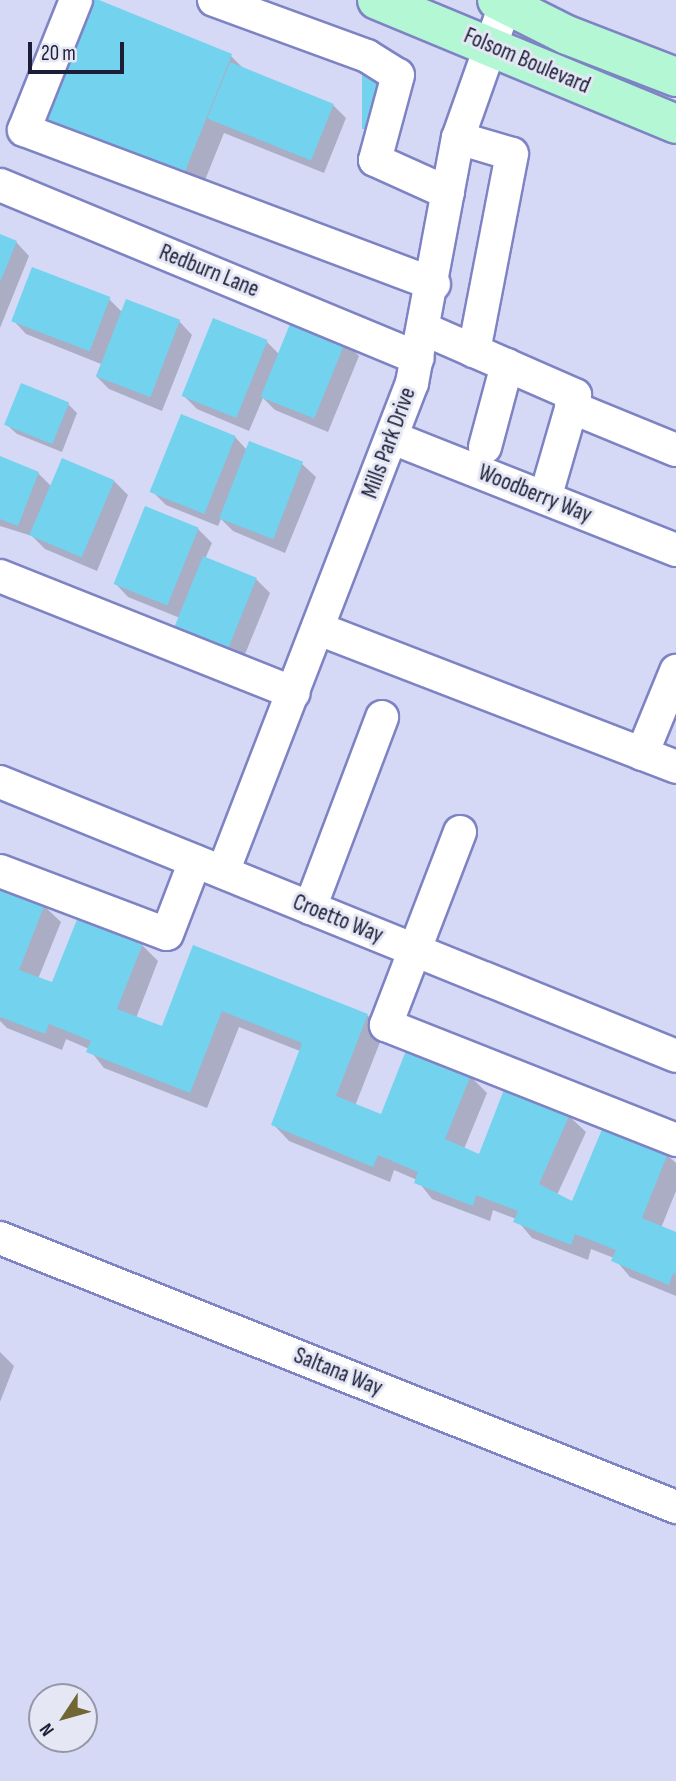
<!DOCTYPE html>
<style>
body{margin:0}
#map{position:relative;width:676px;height:1781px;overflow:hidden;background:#d5d9f5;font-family:"Sofia Sans Condensed",sans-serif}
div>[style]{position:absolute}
.shadow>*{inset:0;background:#0003}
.building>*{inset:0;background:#73d2ee;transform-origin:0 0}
.roads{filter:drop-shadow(2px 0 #7e83c3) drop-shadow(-2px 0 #7e83c3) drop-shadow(0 2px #7e83c3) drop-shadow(0 -2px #7e83c3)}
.minor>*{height:32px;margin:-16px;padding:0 16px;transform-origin:16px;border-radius:16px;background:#fff}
.major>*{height:38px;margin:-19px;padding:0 19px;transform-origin:19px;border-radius:19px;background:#b3f7d4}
span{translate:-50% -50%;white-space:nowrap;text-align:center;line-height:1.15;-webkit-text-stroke:6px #e5e7f5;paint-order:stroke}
.street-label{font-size:23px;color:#1c1e37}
.north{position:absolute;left:28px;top:1683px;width:70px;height:70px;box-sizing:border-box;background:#e5e7f5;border:2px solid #9597a9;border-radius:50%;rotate:234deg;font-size:19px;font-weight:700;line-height:28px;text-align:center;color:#1c1e37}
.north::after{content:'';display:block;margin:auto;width:24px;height:32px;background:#706734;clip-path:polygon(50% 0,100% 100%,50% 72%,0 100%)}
.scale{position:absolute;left:28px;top:42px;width:96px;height:32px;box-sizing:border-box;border:4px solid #1c1e37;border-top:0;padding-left:9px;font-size:21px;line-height:24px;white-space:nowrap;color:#1c1e37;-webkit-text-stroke:5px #e5e7f5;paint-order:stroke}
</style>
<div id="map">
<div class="shadow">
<i style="clip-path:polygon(94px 0,231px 56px,245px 70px,333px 105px,346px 118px,324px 173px,224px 133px,197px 200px)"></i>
<i style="clip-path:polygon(403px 81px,402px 132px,370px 132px,365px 128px)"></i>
<i style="clip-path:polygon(0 236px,16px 242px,29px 256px,0 328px)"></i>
<i style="clip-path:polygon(33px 269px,109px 299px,122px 312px,179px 321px,192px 335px,162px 411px,109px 389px,96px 376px,101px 364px,26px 334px,13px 320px)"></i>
<i style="clip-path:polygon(267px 342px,279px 354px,345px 342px,359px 356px,328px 432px,275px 410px,263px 398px,249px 431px,197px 409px,184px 396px)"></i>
<i style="clip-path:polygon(68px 404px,77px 413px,62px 452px,17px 434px,7px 425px)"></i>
<i style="clip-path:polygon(235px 437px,247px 450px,302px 464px,316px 477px,285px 553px,233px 531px,221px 519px,218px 526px,166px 505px,152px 491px)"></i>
<i style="clip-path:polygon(0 458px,38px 473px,52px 487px,114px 481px,128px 495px,97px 571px,45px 549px,32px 536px,0 526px)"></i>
<i style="clip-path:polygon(198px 529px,212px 543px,205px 559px,256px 579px,270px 593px,239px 669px,180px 618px,128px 597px,115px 583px)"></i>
<i style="clip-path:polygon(0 888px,44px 906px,61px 922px,38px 979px,53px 984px,142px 945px,158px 961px,136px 1018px,163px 1029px,194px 947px,368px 1016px,384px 1032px,355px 1106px,381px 1116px,470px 1076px,487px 1093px,464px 1149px,480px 1156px,569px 1116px,586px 1132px,557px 1195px,573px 1203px,604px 1129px,667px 1155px,676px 1163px,676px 1191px,661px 1228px,676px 1234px,676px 1296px,630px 1277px,614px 1258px,591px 1249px,588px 1260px,532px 1238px,516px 1219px,493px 1210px,490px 1221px,432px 1199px,417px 1180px,394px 1170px,390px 1182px,289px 1141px,273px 1124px,300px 1051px,239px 1027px,207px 1108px,104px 1068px,89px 1049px,66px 1039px,62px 1050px,7px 1028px,0 1021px)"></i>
<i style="clip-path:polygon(0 1352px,14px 1366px,0 1402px)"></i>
</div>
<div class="building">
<i style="clip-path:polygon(86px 0,99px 0,232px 54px,180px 184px,40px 128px)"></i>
<i style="left:230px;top:62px;width:112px;height:61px;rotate:22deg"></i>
<i style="left:399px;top:75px;width:54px;height:37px;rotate:90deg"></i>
<i style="clip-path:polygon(0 234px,17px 241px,0 282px)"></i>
<i style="left:32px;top:267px;width:84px;height:58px;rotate:21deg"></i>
<i style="left:126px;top:299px;width:58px;height:83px;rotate:21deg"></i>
<i style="left:213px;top:318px;width:59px;height:84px;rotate:22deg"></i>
<i style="left:292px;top:319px;width:58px;height:84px;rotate:22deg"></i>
<i style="left:21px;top:383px;width:52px;height:45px;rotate:22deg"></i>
<i style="left:181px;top:414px;width:59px;height:84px;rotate:22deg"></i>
<i style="left:249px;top:441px;width:58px;height:83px;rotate:21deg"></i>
<i style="clip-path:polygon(0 456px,39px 472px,18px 526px,0 519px)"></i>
<i style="left:62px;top:458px;width:57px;height:84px;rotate:23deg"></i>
<i style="left:145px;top:506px;width:58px;height:84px;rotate:22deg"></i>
<i style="left:203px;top:556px;width:58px;height:84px;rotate:22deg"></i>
<i style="clip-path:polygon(0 886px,45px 904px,19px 970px,52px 982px,78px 917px,143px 943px,117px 1009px,162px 1026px,193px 945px,368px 1014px,336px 1096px,381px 1114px,407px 1048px,471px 1075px,445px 1139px,479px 1154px,505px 1087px,570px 1114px,539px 1184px,572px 1201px,603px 1127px,668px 1153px,642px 1218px,676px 1232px,676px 1275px,673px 1273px,669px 1285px,611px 1261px,616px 1250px,575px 1234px,571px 1245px,513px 1222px,518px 1211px,476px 1195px,473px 1206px,414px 1183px,418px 1172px,378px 1155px,373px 1167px,271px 1125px,302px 1043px,222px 1011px,190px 1093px,86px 1052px,91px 1041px,49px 1024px,45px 1034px,0 1017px)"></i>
</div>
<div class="roads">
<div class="minor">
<i style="left:76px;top:0;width:140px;rotate:111.8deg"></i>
<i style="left:24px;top:130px;width:438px;rotate:20.6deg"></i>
<i style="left:214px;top:0;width:163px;rotate:20.1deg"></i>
<i style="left:367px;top:56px;width:36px;rotate:32deg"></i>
<i style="left:398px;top:75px;width:88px;rotate:105.1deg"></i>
<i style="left:375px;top:160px;width:80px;rotate:24.3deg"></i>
<i style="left:458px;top:138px;width:56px;rotate:16.5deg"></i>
<i style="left:512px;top:154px;width:201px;rotate:100.9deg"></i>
<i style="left:0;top:185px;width:452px;rotate:22.5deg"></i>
<i style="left:424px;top:329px;width:165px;rotate:23.6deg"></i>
<i style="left:575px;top:395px;width:107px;rotate:106.2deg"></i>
<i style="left:571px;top:407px;width:113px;rotate:22.3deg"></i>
<i style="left:393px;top:438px;width:304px;rotate:21.6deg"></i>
<i style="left:485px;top:447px;width:85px;rotate:-75deg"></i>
<i style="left:0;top:576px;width:316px;rotate:21.7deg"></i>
<i style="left:319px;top:629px;width:383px;rotate:21.1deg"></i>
<i style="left:642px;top:754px;width:90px;rotate:-67.7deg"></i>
<i style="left:0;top:782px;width:729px;rotate:22.06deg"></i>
<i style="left:460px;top:832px;width:207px;rotate:111deg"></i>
<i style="left:386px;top:1025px;width:312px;rotate:21.6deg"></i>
<i style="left:0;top:871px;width:178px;rotate:20.7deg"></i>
<i style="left:167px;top:934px;width:78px;rotate:-69deg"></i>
<i style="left:223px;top:872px;width:524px;rotate:-68.87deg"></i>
<i style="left:412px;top:383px;width:249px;rotate:-79.4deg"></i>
<i style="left:458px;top:138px;width:146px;rotate:-70.5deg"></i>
<i style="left:310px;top:908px;width:204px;rotate:-69.3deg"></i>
<i style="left:0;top:1238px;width:728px;rotate:21.7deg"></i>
</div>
<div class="major">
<i style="left:377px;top:0;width:324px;rotate:22.5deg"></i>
<i style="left:497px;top:0;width:78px;rotate:26.6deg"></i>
<i style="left:567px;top:35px;width:117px;rotate:21.1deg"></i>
</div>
</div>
<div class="street-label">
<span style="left:527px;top:61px;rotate:23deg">Folsom Boulevard</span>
<span style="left:209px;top:271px;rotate:22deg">Redburn Lane</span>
<span style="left:389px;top:443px;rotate:-70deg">Mills Park Drive</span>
<span style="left:535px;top:494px;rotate:22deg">Woodberry Way</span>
<span style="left:338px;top:919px;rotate:22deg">Croetto Way</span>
<span style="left:338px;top:1372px;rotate:22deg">Saltana Way</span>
</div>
<div class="north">N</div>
<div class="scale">20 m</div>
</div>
